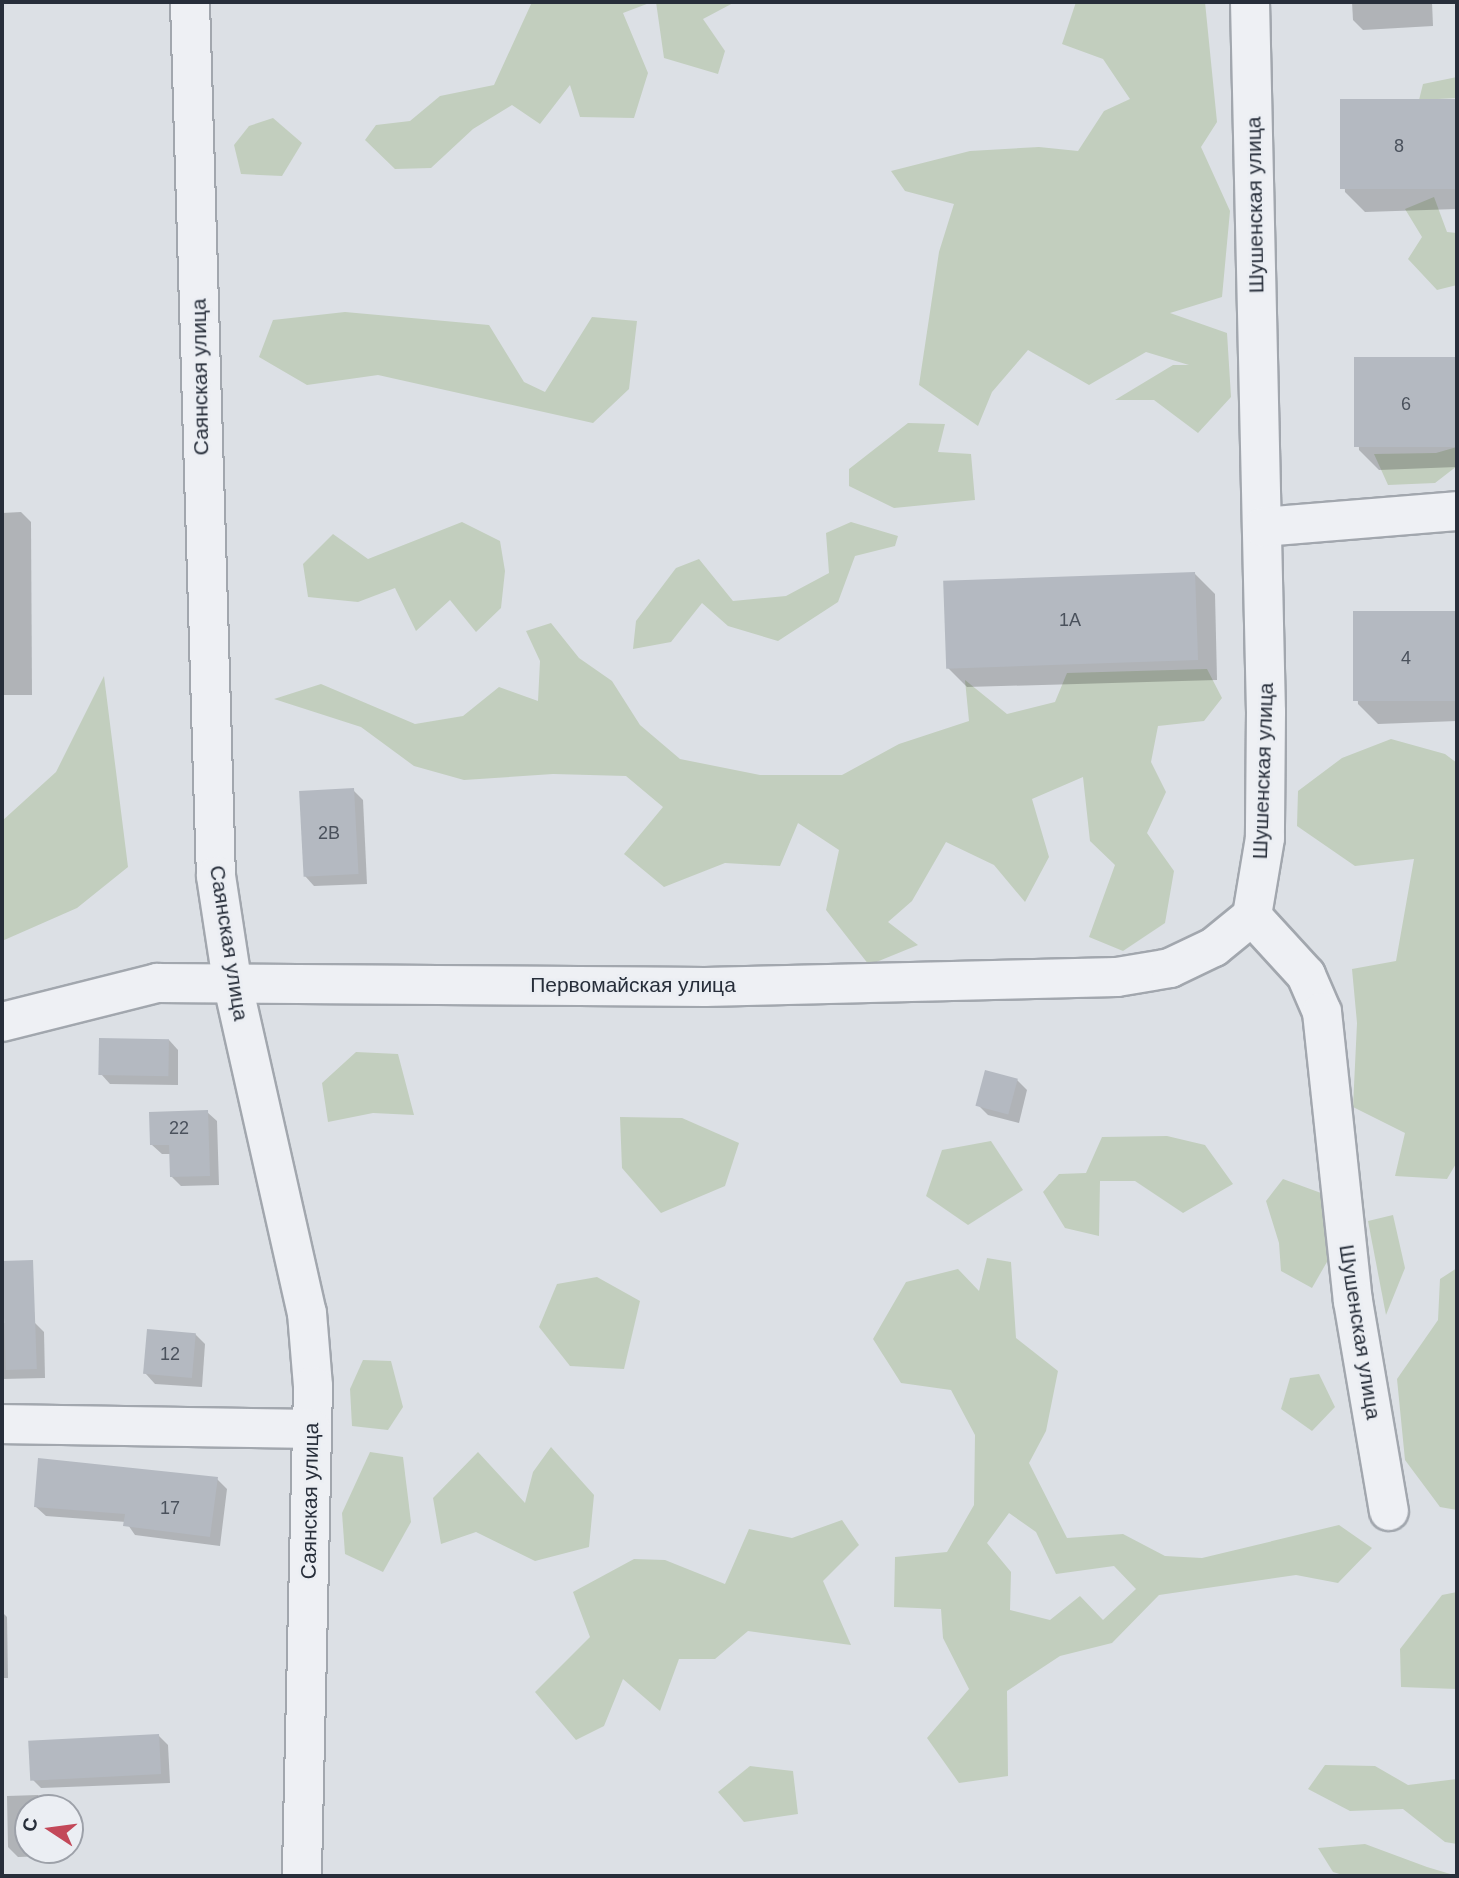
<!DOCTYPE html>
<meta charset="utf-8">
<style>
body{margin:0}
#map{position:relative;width:1459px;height:1878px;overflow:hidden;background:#dce0e5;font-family:Helvetica,sans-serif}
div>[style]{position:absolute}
.green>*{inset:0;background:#c2cebe}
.shadow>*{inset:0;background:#0003}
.building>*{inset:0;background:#b4b9c1;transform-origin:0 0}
.roads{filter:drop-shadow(2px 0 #a2a7ae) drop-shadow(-2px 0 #a2a7ae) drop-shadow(0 2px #a2a7ae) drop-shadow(0 -2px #a2a7ae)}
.minor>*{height:38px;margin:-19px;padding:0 19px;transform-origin:19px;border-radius:19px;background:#eef0f4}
span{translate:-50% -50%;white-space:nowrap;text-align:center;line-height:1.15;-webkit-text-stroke:5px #ebeef3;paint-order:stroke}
.number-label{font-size:18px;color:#4a515c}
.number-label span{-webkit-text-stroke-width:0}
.street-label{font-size:21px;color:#272e3a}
.frame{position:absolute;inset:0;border:4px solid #272e3a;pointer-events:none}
.north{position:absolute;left:14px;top:1794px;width:70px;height:70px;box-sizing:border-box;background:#ebeef3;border:2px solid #9da1a9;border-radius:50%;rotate:283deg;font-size:19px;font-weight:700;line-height:28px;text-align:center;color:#272e3a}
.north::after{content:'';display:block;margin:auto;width:24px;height:32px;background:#c34859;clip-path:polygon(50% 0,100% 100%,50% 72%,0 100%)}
</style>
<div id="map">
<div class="green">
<i style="clip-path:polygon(532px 2px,652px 2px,623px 13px,648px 73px,634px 118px,580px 117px,570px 85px,540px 124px,512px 105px,473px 129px,431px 168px,395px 169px,365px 140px,376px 125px,410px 121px,440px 96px,494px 85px)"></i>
<i style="clip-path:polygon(656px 2px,735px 2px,703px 19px,725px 51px,718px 74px,664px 58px)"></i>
<i style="clip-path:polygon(1076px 2px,1205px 2px,1217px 122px,1201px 147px,1230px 211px,1222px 297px,1170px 313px,1227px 333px,1231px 397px,1198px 433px,1154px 400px,1115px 400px,1173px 365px,1189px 365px,1146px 352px,1089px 385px,1028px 350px,992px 392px,978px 426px,919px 385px,939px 252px,954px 204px,905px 191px,891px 171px,970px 151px,1039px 147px,1078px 151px,1104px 111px,1130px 99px,1103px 59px,1062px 44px)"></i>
<i style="clip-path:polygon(1457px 77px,1457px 98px,1419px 100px,1423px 84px)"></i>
<i style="clip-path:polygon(273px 118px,302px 143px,282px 176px,241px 174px,234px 145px,249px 126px)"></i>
<i style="clip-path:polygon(1434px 197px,1447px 232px,1457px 233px,1457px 285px,1437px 290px,1408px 259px,1422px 237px,1405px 209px)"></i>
<i style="clip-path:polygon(345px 312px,489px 325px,524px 382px,545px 392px,592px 317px,637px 321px,629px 389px,593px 423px,378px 375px,307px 385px,259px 357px,273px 320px)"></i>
<i style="clip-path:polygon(908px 423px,945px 424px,938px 452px,971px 454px,975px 500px,894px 508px,849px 486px,849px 469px)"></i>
<i style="clip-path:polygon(1457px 447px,1457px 466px,1435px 483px,1388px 485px,1374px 454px,1436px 453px)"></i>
<i style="clip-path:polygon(462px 522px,500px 541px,505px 571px,501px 608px,476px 632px,450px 600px,416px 631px,395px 588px,358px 602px,308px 597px,303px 564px,333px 534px,368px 559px)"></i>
<i style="clip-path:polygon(851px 522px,898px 536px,895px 546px,855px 556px,838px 602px,778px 641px,728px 626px,702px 603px,671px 642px,633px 649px,636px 621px,676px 568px,699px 559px,733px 601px,786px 596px,829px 573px,826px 533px)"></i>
<i style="clip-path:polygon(551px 623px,579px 658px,612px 681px,640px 725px,680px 759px,760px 775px,842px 775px,899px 744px,969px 721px,965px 680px,1007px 714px,1055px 702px,1067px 673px,1207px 669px,1222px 698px,1204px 721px,1158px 726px,1151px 762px,1166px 792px,1147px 833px,1174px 871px,1165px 923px,1123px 951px,1089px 937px,1115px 865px,1090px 841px,1083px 777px,1032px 799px,1049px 857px,1025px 902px,994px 865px,946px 842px,912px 901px,888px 922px,918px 945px,869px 965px,826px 910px,839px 850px,798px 823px,780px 866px,725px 863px,664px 887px,624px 854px,663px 807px,626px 776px,553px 774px,464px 780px,414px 766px,361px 727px,274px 699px,321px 684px,415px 724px,463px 716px,499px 687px,538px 701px,540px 661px,526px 631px)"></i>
<i style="clip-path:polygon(104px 676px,128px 867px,77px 908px,2px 941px,2px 821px,56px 772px)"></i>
<i style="clip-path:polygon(1391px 739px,1445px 754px,1457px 763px,1457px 1162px,1447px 1179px,1395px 1176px,1405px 1133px,1353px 1107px,1357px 1023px,1352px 969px,1396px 961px,1414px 859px,1355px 866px,1297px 826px,1298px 791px,1342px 758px)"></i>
<i style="clip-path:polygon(356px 1052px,398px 1054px,414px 1115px,373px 1113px,328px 1122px,322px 1083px)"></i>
<i style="clip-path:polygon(620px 1117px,682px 1118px,739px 1143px,725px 1186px,661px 1213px,622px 1168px)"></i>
<i style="clip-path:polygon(1167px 1136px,1205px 1145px,1233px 1184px,1183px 1213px,1135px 1181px,1100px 1181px,1099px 1236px,1065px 1228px,1043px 1192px,1059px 1174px,1086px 1173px,1102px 1137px)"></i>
<i style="clip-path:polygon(991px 1141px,1023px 1190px,968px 1225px,926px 1196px,942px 1150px)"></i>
<i style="clip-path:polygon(1283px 1179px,1321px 1193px,1339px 1241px,1312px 1288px,1281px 1271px,1279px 1243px,1266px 1201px)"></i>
<i style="clip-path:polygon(1393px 1215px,1405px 1268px,1386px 1315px,1368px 1221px)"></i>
<i style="clip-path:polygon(evenodd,987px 1258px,1011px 1262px,1016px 1338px,1058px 1371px,1046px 1431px,1029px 1463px,1067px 1538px,1123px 1534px,1165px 1556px,1202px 1558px,1339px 1525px,1372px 1548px,1338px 1583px,1296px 1575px,1159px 1595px,1112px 1643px,1060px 1656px,1007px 1691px,1008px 1776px,959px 1783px,927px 1738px,969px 1689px,943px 1638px,941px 1609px,894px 1607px,895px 1557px,947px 1552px,974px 1505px,975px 1435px,951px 1390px,901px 1383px,873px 1339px,906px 1282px,958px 1269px,979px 1291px,987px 1258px,1009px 1513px,1036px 1532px,1056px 1574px,1114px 1566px,1136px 1589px,1103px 1620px,1080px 1596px,1050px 1620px,1010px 1610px,1011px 1572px,987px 1543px,1009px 1513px)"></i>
<i style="clip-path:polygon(1457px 1268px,1457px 1510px,1440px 1507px,1405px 1460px,1397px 1379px,1438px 1320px,1440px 1279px)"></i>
<i style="clip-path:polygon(597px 1277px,640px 1301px,624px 1369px,570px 1366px,539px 1327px,557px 1284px)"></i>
<i style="clip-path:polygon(363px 1360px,391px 1361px,403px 1407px,388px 1430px,352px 1426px,350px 1389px)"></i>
<i style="clip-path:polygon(1319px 1374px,1335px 1407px,1312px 1431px,1281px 1409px,1290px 1378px)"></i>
<i style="clip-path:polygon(551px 1447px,594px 1495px,589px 1547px,535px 1561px,476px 1532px,441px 1544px,433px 1498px,478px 1452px,525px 1503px,533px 1472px)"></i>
<i style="clip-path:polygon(370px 1452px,403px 1457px,411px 1522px,383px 1572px,345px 1554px,342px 1513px)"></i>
<i style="clip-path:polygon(842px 1520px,859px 1545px,823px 1581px,851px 1645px,748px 1631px,715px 1659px,679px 1659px,660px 1711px,623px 1679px,604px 1726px,576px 1740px,535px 1692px,590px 1637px,573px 1592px,634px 1559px,665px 1560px,725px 1584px,749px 1529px,792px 1538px)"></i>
<i style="clip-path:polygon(1457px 1592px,1457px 1689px,1401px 1687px,1400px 1649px,1442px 1595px)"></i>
<i style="clip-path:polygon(1325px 1765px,1375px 1766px,1408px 1785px,1457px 1779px,1457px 1844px,1445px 1842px,1403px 1809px,1350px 1811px,1308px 1789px)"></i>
<i style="clip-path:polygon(750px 1766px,793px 1771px,798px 1814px,744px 1822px,718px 1792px)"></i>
<i style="clip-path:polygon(1365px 1844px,1427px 1867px,1457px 1876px,1346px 1876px,1333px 1872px,1318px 1848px)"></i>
</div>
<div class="shadow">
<i style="clip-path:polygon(1352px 2px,1432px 2px,1433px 26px,1363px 30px,1353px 20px)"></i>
<i style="clip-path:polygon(1457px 101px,1457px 209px,1365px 212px,1345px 192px,1342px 105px)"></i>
<i style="clip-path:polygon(1457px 359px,1457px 467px,1379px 470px,1359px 450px,1356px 362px)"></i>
<i style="clip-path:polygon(21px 512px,31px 522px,32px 695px,2px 695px,2px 513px)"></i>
<i style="clip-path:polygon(1195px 574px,1215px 594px,1217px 680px,967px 687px,947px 667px)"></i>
<i style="clip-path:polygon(1457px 613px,1457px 721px,1378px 724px,1358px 704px,1355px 616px)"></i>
<i style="clip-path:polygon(353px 790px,363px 800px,367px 884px,314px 886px,305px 876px)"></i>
<i style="clip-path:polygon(169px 1040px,178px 1050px,178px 1085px,110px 1084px,101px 1074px)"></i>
<i style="clip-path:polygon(1017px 1080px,1027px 1090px,1019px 1123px,988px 1115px,978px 1105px)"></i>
<i style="clip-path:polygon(207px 1112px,217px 1121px,219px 1185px,181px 1186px,171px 1176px,171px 1154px,162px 1154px,152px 1145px)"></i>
<i style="clip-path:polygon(34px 1322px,44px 1332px,45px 1378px,2px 1379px,2px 1323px)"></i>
<i style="clip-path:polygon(195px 1334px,205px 1344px,202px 1387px,155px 1384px,146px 1374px)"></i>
<i style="clip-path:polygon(217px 1479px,227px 1489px,220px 1546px,135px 1535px,126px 1522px,46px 1516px,36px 1507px)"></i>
<i style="clip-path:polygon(2px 1612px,7px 1617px,8px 1678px,2px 1678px)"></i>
<i style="clip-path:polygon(158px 1735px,168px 1745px,170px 1783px,41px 1788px,31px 1778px)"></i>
<i style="clip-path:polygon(38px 1795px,48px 1808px,28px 1808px,28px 1850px,50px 1850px,50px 1856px,18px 1857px,8px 1847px,7px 1796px)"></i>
</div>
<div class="building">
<i style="left:1457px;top:99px;width:90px;height:117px;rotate:90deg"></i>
<i style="left:1457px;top:357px;width:90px;height:103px;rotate:90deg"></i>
<i style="left:1195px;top:572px;width:88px;height:252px;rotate:88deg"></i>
<i style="left:1457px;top:611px;width:90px;height:104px;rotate:90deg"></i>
<i style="left:354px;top:788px;width:86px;height:55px;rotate:87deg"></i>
<i style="left:99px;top:1038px;width:70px;height:37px;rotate:1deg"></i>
<i style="left:985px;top:1070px;width:34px;height:37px;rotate:15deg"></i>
<i style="clip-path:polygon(208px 1110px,210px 1176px,170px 1177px,169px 1145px,150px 1145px,149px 1112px)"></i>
<i style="left:33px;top:1260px;width:109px;height:31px;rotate:88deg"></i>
<i style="left:147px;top:1329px;width:49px;height:45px;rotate:5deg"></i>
<i style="clip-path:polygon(38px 1458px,218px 1477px,210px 1537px,123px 1526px,125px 1514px,34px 1507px)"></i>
<i style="left:159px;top:1734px;width:40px;height:131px;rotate:87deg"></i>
</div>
<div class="roads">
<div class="minor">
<i style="left:190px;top:2px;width:874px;rotate:88.3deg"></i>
<i style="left:216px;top:876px;width:106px;rotate:81.3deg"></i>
<i style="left:232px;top:981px;width:340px;rotate:77.3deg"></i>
<i style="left:307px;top:1313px;width:73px;rotate:85.3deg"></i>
<i style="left:313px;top:1386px;width:490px;rotate:91.3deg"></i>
<i style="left:1250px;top:2px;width:710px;rotate:88.71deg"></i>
<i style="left:1266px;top:712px;width:126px;rotate:90.5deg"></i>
<i style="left:1265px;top:838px;width:79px;rotate:99.5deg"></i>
<i style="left:1263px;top:527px;width:195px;rotate:-4.7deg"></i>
<i style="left:1252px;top:916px;width:80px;rotate:47.5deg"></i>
<i style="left:1306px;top:975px;width:40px;rotate:66.6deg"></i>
<i style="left:1322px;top:1012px;width:291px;rotate:83.9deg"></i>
<i style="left:1353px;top:1301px;width:213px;rotate:80.3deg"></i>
<i style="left:2px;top:1022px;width:160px;rotate:-14.1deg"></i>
<i style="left:157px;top:983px;width:548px;rotate:0.42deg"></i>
<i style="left:705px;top:987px;width:412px;rotate:-1.4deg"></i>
<i style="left:1117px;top:977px;width:54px;rotate:-9.6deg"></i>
<i style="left:1170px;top:968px;width:49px;rotate:-25.5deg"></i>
<i style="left:1214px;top:947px;width:49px;rotate:-39.2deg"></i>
<i style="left:2px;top:1424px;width:309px;rotate:0.9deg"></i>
</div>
</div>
<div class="number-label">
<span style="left:1399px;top:146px">8</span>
<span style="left:1406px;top:404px">6</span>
<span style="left:1070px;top:620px">1А</span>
<span style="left:1406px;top:658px">4</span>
<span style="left:329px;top:833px">2В</span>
<span style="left:179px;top:1128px">22</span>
<span style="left:170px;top:1354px">12</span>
<span style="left:170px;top:1508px">17</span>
</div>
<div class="street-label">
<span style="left:1255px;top:205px;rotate:-91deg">Шушенская улица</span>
<span style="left:200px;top:377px;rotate:-91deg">Саянская улица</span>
<span style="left:1263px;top:771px;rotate:-88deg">Шушенская улица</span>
<span style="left:229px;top:943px;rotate:81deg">Саянская улица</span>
<span style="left:633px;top:985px">Первомайская улица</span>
<span style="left:1360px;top:1332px;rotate:81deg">Шушенская улица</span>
<span style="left:310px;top:1501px;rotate:-89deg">Саянская улица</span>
</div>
<div class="frame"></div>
<div class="north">С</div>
</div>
